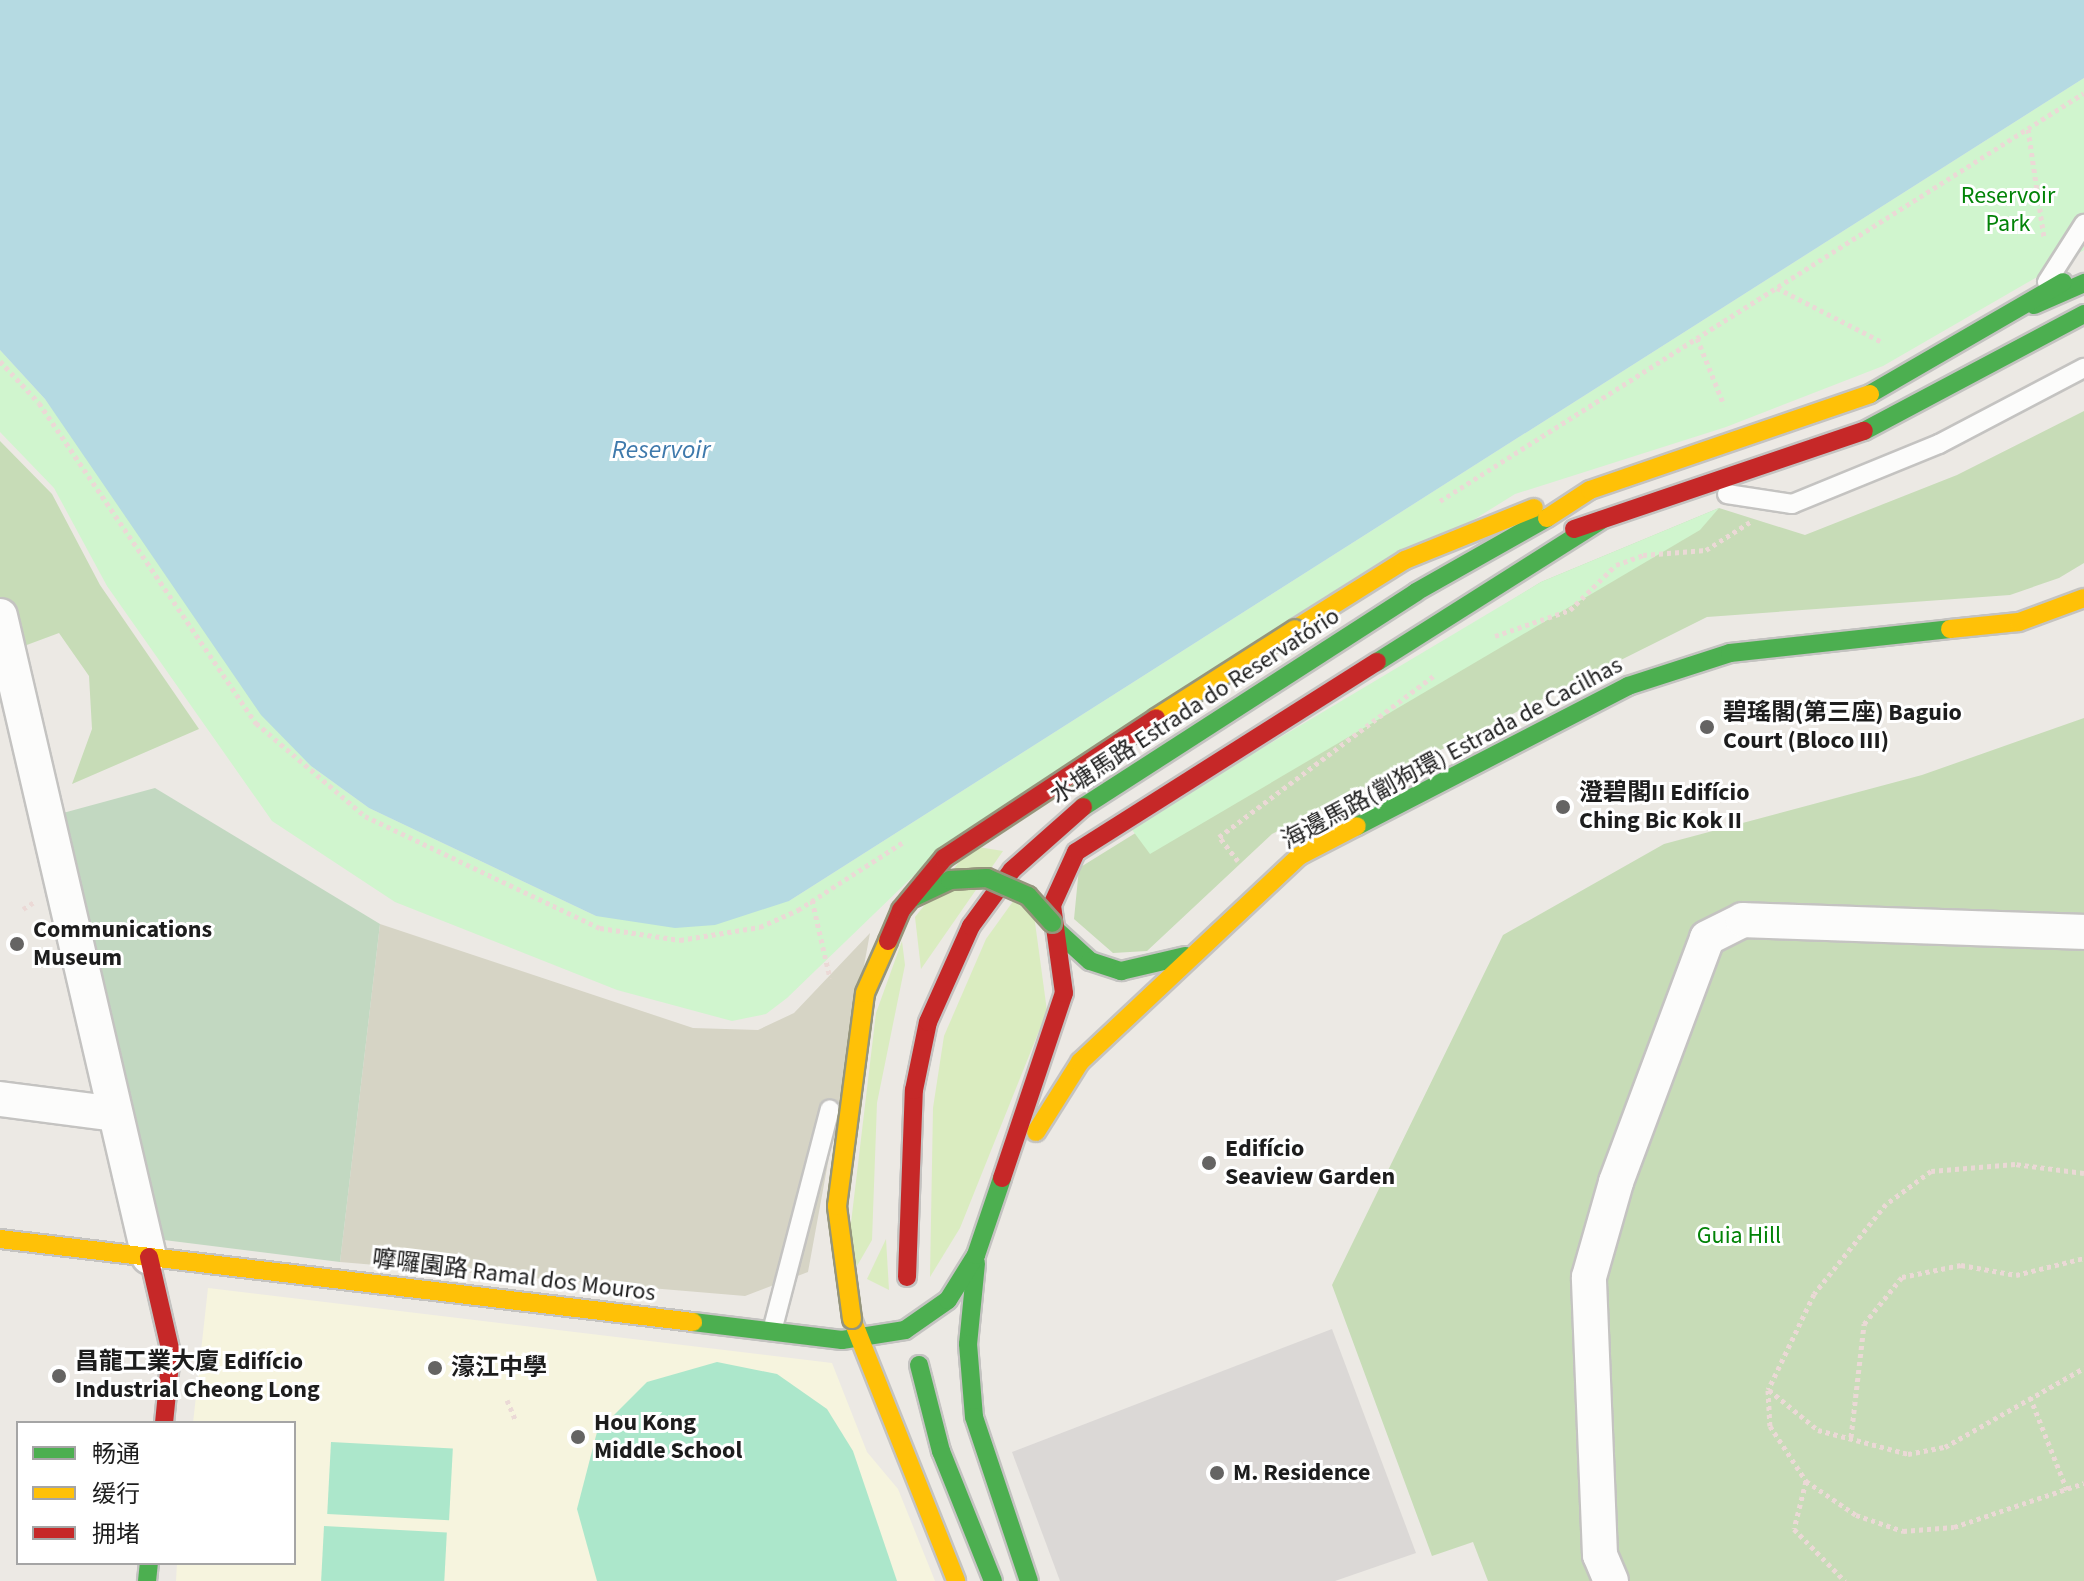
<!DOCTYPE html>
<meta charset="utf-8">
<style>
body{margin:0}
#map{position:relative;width:2084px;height:1581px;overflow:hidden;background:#ece9e4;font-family:"Source Sans 3","Noto Sans SC",sans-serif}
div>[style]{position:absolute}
.residential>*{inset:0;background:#dbd8d6}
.education>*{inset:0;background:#f6f4de}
.construction>*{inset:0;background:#d6d4c5}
.grass>*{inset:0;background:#daecc0}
.forest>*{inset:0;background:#c7dcb7}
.cemetery>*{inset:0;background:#c2d8c1}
.park>*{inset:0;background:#d0f5ce}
.pitch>*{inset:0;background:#ace7cb;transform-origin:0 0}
.water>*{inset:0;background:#b5dae2}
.path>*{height:5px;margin-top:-2.5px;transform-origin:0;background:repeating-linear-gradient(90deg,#ebd9d6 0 4px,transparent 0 8px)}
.roads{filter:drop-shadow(2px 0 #c4c3c1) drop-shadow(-2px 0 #c4c3c1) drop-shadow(0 2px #c4c3c1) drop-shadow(0 -2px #c4c3c1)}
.lane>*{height:18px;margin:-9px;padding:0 9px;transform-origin:9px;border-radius:9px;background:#fcfcfb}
.street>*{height:34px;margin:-17px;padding:0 17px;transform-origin:17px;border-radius:17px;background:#fcfcfb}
.fast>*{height:18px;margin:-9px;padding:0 9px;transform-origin:9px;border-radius:9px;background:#4caf50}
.slow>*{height:18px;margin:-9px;padding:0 9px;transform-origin:9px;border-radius:9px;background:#ffc107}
.jam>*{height:18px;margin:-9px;padding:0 9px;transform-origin:9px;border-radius:9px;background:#c62828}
.bridges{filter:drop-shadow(2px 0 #95957c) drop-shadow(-2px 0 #95957c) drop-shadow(0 2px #95957c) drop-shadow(0 -2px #95957c)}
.fast-bridge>*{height:18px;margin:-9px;padding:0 9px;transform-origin:9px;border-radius:9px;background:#4caf50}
.slow-bridge>*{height:18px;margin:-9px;padding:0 9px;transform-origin:9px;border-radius:9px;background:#ffc107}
.jam-bridge>*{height:18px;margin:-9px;padding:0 9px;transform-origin:9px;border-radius:9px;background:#c62828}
.dots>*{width:22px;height:22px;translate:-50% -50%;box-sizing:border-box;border:4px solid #fff;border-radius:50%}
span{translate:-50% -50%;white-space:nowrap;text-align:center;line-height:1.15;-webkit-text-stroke:6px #fff;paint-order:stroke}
.park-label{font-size:24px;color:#028307}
.street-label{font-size:24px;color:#1d1d1d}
.poi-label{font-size:24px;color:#1d1d1d;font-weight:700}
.left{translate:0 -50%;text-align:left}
.water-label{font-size:26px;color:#3f7aac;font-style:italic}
.legend{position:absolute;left:16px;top:1421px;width:280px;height:144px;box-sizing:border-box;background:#fff;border:2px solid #a5a5a5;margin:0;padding:10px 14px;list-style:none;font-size:24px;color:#1d1d1d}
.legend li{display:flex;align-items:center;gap:16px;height:40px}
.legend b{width:40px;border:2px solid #a5a5a5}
</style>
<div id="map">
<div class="residential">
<i style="clip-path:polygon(1332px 1329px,1416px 1553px,1335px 1581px,1060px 1581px,1012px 1452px)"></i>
</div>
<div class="education">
<i style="clip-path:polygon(208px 1288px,832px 1363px,867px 1452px,898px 1489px,935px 1581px,176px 1581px,177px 1563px,294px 1563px,294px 1423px,193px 1423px)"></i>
</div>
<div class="construction">
<i style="clip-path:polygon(380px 924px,693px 1028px,758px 1030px,794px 1013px,870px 933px,808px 1272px,745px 1296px,340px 1262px)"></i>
</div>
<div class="grass">
<i style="clip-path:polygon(972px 846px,1003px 851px,921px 969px,915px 917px)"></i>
<i style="clip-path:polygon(1014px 900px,1034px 915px,1047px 1011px,960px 1228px,930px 1277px,933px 1108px,944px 1036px,986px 939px)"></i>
<i style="clip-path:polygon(902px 941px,905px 965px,877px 1103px,872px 1240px,857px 1266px,848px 1248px,876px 1013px)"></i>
<i style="clip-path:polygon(886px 1239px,889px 1290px,867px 1279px)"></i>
</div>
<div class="forest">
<i style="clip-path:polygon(2084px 411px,2084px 563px,2059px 578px,2010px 595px,1707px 617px,1272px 834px,1147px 951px,1113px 953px,1074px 919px,1079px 868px,1541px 582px,1719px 508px,1805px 535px,1957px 475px)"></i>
<i style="clip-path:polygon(0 441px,52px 494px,100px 585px,199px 729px,72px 784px,92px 729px,89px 676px,59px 633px,16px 649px,0 666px)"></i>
<i style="clip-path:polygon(2084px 718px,2084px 1581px,1488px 1581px,1473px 1542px,1432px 1556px,1332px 1285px,1503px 935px,1664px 844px,1922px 775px)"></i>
</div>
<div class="cemetery">
<i style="clip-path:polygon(155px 788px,380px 924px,340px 1262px,156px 1239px,63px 813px)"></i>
</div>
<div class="park">
<i style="clip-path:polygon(2084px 78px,2084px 250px,1883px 366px,1726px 427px,1515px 494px,933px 857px,787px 998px,766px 1014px,732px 1021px,617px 990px,395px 902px,272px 821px,107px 586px,54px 488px,0 432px,0 350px,45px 399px,311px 766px,369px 808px,596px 916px,789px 901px)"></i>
<i style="clip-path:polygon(1719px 508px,1700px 530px,1150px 854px,1130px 827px,1541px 582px)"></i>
</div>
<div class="pitch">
<i style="clip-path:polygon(717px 1362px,777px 1374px,827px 1409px,853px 1451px,897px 1581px,597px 1581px,577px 1509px,597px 1432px,647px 1382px)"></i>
<i style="left:331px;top:1442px;width:122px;height:72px;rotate:3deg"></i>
<i style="left:324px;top:1526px;width:123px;height:55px;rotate:3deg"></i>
</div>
<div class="water">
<i style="clip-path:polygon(0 0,2084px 0,2084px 78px,789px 901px,715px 925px,675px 928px,596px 916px,369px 808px,311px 766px,261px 715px,45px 399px,0 350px)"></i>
</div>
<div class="path">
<i style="left:2028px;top:129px;width:110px;rotate:81.6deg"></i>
<i style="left:1777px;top:288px;width:118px;rotate:27.2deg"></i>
<i style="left:1697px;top:338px;width:72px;rotate:68.1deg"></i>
<i style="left:0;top:361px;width:57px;rotate:47.1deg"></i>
<i style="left:39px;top:403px;width:387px;rotate:55.9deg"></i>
<i style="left:256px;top:723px;width:143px;rotate:40.5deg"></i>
<i style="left:365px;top:816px;width:260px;rotate:25.5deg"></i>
<i style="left:600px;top:928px;width:81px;rotate:8.5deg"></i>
<i style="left:680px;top:940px;width:81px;rotate:-9.2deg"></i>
<i style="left:760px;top:927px;width:42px;rotate:-24.1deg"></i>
<i style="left:798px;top:910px;width:127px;rotate:-32.8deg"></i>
<i style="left:1440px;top:501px;width:762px;rotate:-32.36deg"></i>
<i style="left:1495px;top:636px;width:79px;rotate:-19.1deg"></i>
<i style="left:1570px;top:610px;width:64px;rotate:-44.4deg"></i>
<i style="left:1616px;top:565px;width:29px;rotate:-20deg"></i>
<i style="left:1643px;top:555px;width:63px;rotate:-4.5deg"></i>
<i style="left:1706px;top:550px;width:52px;rotate:-32.5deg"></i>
<i style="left:1238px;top:861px;width:31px;rotate:-128deg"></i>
<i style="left:1219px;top:837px;width:271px;rotate:-36.9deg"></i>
<i style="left:812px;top:900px;width:80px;rotate:77deg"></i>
<i style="left:23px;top:909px;width:13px;rotate:-32deg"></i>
<i style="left:2084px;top:1173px;width:70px;rotate:-172.6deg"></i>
<i style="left:2015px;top:1164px;width:84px;rotate:175.2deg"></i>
<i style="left:1931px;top:1171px;width:56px;rotate:143.7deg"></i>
<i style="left:1886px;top:1204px;width:115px;rotate:128.7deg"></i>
<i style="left:1814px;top:1294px;width:106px;rotate:115.6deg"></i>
<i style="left:1768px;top:1390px;width:36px;rotate:87deg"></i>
<i style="left:1770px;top:1426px;width:66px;rotate:56.8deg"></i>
<i style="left:1806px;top:1481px;width:60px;rotate:34.2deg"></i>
<i style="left:1856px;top:1515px;width:50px;rotate:18.8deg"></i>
<i style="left:1903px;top:1531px;width:51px;rotate:-4.5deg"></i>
<i style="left:1954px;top:1527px;width:137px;rotate:-18.7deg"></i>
<i style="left:1769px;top:1390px;width:63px;rotate:39.2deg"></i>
<i style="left:1818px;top:1430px;width:93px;rotate:14.9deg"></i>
<i style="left:1908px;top:1454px;width:38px;rotate:-11deg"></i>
<i style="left:1945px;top:1447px;width:160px;rotate:-29.6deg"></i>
<i style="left:2030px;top:1397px;width:100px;rotate:68.3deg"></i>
<i style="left:507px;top:1400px;width:23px;rotate:67deg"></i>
<i style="left:1851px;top:1437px;width:114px;rotate:-83.4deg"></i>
<i style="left:1864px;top:1324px;width:60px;rotate:-51deg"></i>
<i style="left:1902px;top:1277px;width:60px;rotate:-11.5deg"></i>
<i style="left:1961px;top:1265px;width:56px;rotate:10.3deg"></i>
<i style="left:2016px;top:1275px;width:70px;rotate:-14deg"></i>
<i style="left:1806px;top:1481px;width:49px;rotate:104deg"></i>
<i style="left:1794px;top:1529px;width:73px;rotate:45.6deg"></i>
</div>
<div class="roads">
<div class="lane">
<i style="left:2047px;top:282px;width:69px;rotate:-57.5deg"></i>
<i style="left:1727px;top:494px;width:66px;rotate:8.7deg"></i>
<i style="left:1792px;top:504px;width:159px;rotate:-22.2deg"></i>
<i style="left:1939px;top:444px;width:164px;rotate:-27.7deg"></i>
<i style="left:772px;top:1331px;width:229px;rotate:-75.4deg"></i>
</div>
<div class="street">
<i style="left:0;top:616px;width:658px;rotate:76.91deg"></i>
<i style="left:0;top:1099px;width:116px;rotate:7.4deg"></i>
<i style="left:1611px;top:1581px;width:28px;rotate:-113deg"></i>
<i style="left:1600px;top:1555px;width:278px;rotate:-92.3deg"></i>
<i style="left:1589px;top:1277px;width:99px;rotate:-74.1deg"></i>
<i style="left:1616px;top:1182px;width:260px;rotate:-69.5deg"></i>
<i style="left:1707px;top:938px;width:40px;rotate:-26.6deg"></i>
<i style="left:1743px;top:920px;width:341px;rotate:2deg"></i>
</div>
<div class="fast">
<i style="left:2034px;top:305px;width:55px;rotate:-23.7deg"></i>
<i style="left:1870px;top:394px;width:223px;rotate:-30.1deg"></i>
<i style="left:1864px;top:431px;width:249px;rotate:-28deg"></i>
<i style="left:1377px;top:662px;width:264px;rotate:-32.3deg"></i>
<i style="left:1083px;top:807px;width:396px;rotate:-32.8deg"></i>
<i style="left:1416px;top:592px;width:150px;rotate:-29.5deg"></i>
<i style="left:1357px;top:826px;width:305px;rotate:-27.3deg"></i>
<i style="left:1628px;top:686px;width:107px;rotate:-17.9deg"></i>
<i style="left:1730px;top:653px;width:221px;rotate:-6.2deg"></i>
<i style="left:1056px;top:930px;width:46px;rotate:42.4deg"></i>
<i style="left:1090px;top:961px;width:33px;rotate:18deg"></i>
<i style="left:1121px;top:971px;width:66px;rotate:-13.2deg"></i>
<i style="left:976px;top:1263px;width:81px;rotate:95.6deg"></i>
<i style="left:968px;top:1344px;width:73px;rotate:85.3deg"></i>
<i style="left:974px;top:1417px;width:173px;rotate:71.5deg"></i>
<i style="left:693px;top:1322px;width:150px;rotate:6.9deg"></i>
<i style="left:842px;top:1340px;width:64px;rotate:-9deg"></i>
<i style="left:905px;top:1330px;width:52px;rotate:-34.9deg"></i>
<i style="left:948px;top:1300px;width:53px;rotate:-58.1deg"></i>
<i style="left:976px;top:1255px;width:81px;rotate:-71.3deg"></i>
<i style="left:919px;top:1365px;width:89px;rotate:75.7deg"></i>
<i style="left:941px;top:1451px;width:140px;rotate:68.2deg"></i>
<i style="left:147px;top:1581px;width:18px;rotate:-84deg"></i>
</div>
<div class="slow">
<i style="left:1547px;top:518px;width:51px;rotate:-33.1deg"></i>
<i style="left:1590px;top:490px;width:296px;rotate:-18.9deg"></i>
<i style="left:1295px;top:629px;width:130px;rotate:-32.1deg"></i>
<i style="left:1405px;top:560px;width:139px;rotate:-22deg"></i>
<i style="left:1950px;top:629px;width:69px;rotate:-5.8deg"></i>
<i style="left:2019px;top:622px;width:69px;rotate:-20.3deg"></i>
<i style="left:1036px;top:1132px;width:83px;rotate:-57.8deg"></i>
<i style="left:1080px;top:1062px;width:301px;rotate:-43.2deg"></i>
<i style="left:1299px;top:856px;width:65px;rotate:-27.3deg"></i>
<i style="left:0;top:1239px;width:698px;rotate:6.83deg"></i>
<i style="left:852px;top:1319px;width:282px;rotate:68.3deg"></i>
</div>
<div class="jam">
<i style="left:1574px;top:529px;width:306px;rotate:-18.7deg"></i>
<i style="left:1002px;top:1178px;width:195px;rotate:-71.5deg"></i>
<i style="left:1064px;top:993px;width:89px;rotate:-97.8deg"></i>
<i style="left:1052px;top:905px;width:58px;rotate:-65.6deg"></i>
<i style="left:1076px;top:852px;width:356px;rotate:-32.3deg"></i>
<i style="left:149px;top:1257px;width:98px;rotate:77.1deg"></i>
<i style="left:171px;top:1353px;width:70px;rotate:95.7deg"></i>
<i style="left:907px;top:1277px;width:187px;rotate:-87.9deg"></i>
<i style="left:914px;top:1090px;width:69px;rotate:-78.4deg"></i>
<i style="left:928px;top:1022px;width:105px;rotate:-65.9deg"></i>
<i style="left:971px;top:926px;width:69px;rotate:-53.8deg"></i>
<i style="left:1012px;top:870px;width:95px;rotate:-41.6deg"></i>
</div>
</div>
<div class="bridges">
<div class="fast-bridge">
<i style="left:914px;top:897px;width:40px;rotate:-25deg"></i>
<i style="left:950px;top:880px;width:37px;rotate:-3deg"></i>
<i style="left:987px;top:878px;width:45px;rotate:23.7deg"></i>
<i style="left:1028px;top:896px;width:36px;rotate:48deg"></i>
</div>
<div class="slow-bridge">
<i style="left:1156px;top:718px;width:165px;rotate:-32.6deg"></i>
<i style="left:852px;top:1319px;width:114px;rotate:-97.6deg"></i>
<i style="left:837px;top:1206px;width:215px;rotate:-82.5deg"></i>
<i style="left:865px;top:993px;width:57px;rotate:-66.1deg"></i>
</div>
<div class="jam-bridge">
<i style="left:888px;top:941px;width:34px;rotate:-67deg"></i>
<i style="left:901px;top:910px;width:67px;rotate:-50.4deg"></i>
<i style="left:944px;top:858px;width:254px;rotate:-33.4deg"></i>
</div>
</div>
<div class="dots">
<i style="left:1707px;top:727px;background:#656463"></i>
<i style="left:1563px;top:807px;background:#656463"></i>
<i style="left:17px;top:944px;background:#656463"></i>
<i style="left:1209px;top:1163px;background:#656463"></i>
<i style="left:435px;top:1368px;background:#656463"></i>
<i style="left:59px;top:1376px;background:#656463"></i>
<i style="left:578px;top:1437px;background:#656463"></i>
<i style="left:1217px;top:1473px;background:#656463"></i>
</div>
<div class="park-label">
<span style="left:2008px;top:210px">Reservoir<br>Park</span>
<span style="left:1739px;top:1236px">Guia Hill</span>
</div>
<div class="street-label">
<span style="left:1195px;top:706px;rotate:-33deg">水塘馬路 Estrada do Reservatório</span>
<span style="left:1452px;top:753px;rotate:-28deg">海邊馬路(劏狗環) Estrada de Cacilhas</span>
<span style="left:514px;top:1276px;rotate:7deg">嚤囉園路 Ramal dos Mouros</span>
</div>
<div class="poi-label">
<span class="left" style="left:1723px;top:727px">碧瑤閣(第三座) Baguio<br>Court (Bloco III)</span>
<span class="left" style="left:1579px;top:807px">澄碧閣II Edifício<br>Ching Bic Kok II</span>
<span class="left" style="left:33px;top:944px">Communications<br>Museum</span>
<span class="left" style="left:1225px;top:1163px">Edifício<br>Seaview Garden</span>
<span class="left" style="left:75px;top:1376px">昌龍工業大廈 Edifício<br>Industrial Cheong Long</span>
<span class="left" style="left:451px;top:1368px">濠江中學</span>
<span class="left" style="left:594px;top:1437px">Hou Kong<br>Middle School</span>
<span class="left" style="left:1233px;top:1473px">M. Residence</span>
</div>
<div class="water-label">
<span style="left:661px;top:450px">Reservoir</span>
</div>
<ul class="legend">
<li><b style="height:10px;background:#4caf50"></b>畅通</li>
<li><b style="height:10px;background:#ffc107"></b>缓行</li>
<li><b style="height:10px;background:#c62828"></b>拥堵</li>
</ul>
</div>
